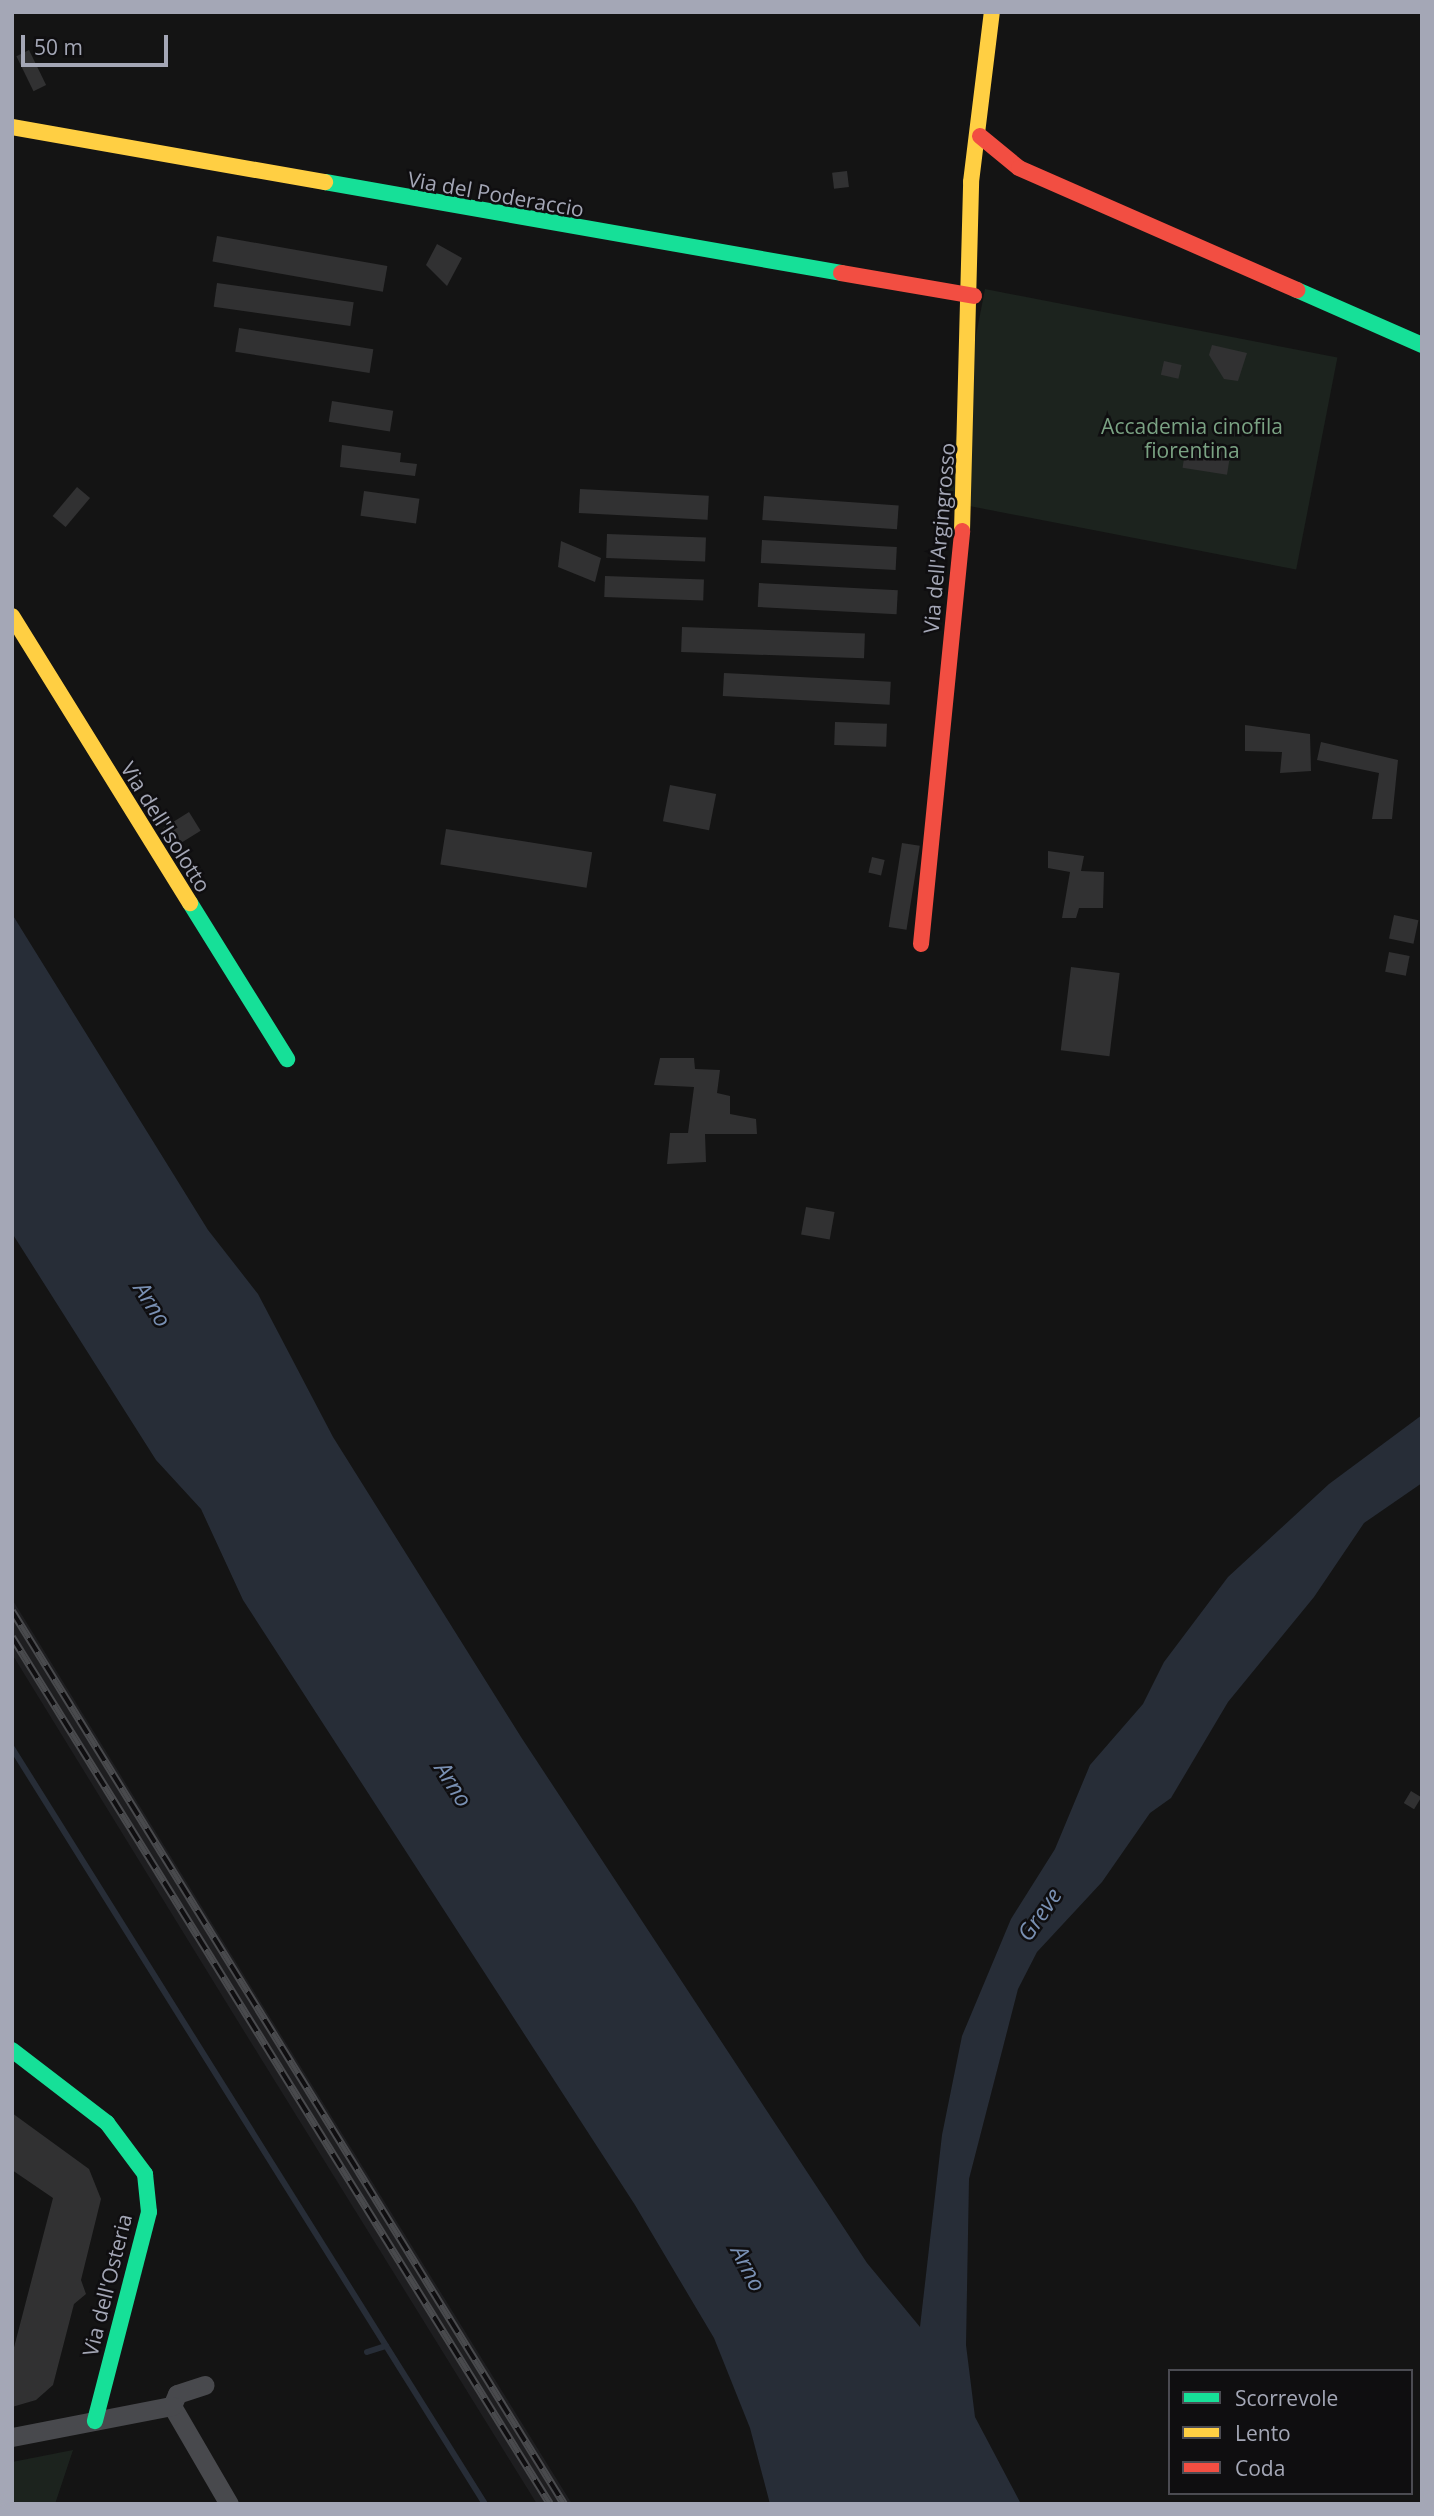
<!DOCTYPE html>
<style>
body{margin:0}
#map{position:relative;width:1434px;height:2516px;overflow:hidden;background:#141414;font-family:"Open Sans",sans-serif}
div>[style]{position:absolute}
.built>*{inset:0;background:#1e1e20}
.green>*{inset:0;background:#1c231e;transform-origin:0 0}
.water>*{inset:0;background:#272d37}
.stream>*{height:6px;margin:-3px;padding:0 3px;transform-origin:3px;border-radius:3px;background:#272d37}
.building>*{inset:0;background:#313132;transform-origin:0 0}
.street>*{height:19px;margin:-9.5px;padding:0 9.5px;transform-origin:9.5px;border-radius:9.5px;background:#48494d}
.fast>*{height:16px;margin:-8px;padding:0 8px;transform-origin:8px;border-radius:8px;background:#16e098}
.slow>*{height:16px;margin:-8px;padding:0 8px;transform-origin:8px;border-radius:8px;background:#ffcf43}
.jam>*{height:16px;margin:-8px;padding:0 8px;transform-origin:8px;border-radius:8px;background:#f24e42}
.rail>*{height:8px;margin-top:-4px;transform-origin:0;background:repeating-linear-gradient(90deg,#0f0e10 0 16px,#494a4d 0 32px);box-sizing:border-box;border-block:2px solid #494a4d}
span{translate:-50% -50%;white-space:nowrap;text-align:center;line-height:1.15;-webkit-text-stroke:5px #0f0e10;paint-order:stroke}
.street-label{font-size:21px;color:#a4a7b6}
.park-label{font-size:21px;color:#7aa283}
.water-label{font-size:23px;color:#7990b3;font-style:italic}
.frame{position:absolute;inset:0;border:14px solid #a4a7b6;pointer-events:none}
.legend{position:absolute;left:1168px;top:2369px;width:245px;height:126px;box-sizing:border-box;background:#0f0e10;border:2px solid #4b4b52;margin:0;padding:9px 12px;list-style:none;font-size:21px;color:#a4a7b6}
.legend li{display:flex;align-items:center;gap:14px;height:35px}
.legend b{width:35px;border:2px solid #4b4b52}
.scale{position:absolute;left:21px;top:35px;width:147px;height:32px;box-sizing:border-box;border:4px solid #a4a7b6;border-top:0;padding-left:9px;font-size:21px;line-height:24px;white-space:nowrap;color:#a4a7b6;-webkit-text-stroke:5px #0f0e10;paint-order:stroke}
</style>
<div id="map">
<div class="built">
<i style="clip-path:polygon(12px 1599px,258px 1998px,572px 2504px,537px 2504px,234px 2015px,12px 1654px)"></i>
</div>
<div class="green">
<i style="left:985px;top:289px;width:359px;height:216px;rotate:11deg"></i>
<i style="clip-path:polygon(73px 2450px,55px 2504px,12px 2504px,12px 2462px)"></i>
</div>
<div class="water">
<i style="clip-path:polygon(12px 914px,208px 1230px,258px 1294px,333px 1437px,521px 1737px,867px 2263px,920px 2327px,942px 2135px,962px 2036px,1011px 1919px,1055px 1849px,1090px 1765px,1143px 1704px,1164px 1662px,1228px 1577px,1329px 1484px,1422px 1415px,1422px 1483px,1364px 1523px,1314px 1597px,1228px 1702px,1171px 1798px,1150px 1813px,1102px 1882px,1037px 1952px,1018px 1989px,969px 2179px,966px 2345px,975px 2417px,1021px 2504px,770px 2504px,750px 2428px,714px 2338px,635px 2205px,243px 1600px,201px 1509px,156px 1460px,12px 1233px)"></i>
</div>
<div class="stream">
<i style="left:12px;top:1748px;width:892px;rotate:57.97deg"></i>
<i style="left:367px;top:2352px;width:20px;rotate:-18deg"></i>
</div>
<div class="building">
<i style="left:29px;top:50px;width:39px;height:14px;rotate:64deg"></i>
<i style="left:847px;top:171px;width:16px;height:15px;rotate:83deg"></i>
<i style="left:217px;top:236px;width:173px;height:26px;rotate:10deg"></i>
<i style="clip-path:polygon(437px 244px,462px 258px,447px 286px,426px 265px)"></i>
<i style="left:217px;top:283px;width:138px;height:24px;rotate:8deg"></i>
<i style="left:239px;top:328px;width:136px;height:24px;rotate:9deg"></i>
<i style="clip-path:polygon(1212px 345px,1247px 353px,1238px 381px,1224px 379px,1209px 355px)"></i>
<i style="left:1164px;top:361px;width:18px;height:14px;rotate:13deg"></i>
<i style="left:332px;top:401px;width:62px;height:21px;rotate:9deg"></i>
<i style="clip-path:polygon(342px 445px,401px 453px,400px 462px,417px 464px,415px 476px,340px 467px)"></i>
<i style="left:1186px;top:446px;width:45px;height:22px;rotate:9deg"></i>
<i style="left:77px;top:487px;width:17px;height:38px;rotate:40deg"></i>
<i style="left:580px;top:489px;width:129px;height:24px;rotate:3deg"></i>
<i style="left:364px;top:491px;width:56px;height:25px;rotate:8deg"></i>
<i style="left:764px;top:496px;width:135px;height:24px;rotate:4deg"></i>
<i style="left:607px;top:534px;width:99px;height:24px;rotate:2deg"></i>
<i style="left:762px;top:540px;width:135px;height:23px;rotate:3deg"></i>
<i style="clip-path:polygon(561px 541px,601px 558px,595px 582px,558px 567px)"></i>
<i style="left:605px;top:576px;width:99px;height:21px;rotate:2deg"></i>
<i style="left:759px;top:583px;width:139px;height:24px;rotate:3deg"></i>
<i style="left:682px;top:627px;width:183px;height:25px;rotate:2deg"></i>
<i style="left:724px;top:673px;width:167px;height:23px;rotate:3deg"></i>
<i style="left:835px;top:722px;width:52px;height:23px;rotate:2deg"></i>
<i style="clip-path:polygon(1245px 725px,1310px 734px,1311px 771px,1280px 773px,1282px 752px,1245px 751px)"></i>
<i style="clip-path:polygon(1321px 742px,1398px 760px,1392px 819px,1372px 819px,1379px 773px,1317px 760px)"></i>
<i style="left:670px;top:785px;width:47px;height:37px;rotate:11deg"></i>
<i style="left:189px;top:812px;width:22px;height:31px;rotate:58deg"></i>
<i style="left:446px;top:829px;width:148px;height:36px;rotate:9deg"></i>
<i style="left:902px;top:843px;width:18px;height:85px;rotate:9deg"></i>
<i style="clip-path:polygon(1048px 851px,1084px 856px,1081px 871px,1104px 872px,1103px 908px,1079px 908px,1076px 918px,1062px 918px,1070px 872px,1048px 868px)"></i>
<i style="left:872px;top:857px;width:13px;height:16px;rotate:13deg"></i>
<i style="left:1394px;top:915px;width:25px;height:24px;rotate:12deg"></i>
<i style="left:1389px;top:952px;width:21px;height:20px;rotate:11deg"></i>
<i style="left:1071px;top:967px;width:49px;height:84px;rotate:7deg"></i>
<i style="clip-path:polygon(660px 1058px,694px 1058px,695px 1069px,720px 1070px,717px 1093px,730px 1096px,730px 1114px,756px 1119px,757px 1134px,705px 1134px,706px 1162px,667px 1164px,670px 1133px,688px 1133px,694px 1087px,654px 1085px)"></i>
<i style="left:806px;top:1207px;width:29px;height:28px;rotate:10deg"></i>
<i style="left:1411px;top:1791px;width:12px;height:14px;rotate:31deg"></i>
<i style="clip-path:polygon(12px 2113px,89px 2169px,101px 2199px,81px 2280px,86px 2294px,74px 2304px,53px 2385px,36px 2400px,12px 2407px,12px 2355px,53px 2198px,12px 2170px)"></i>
</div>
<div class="street">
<i style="left:172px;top:2406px;width:113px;rotate:59.8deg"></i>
<i style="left:172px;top:2406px;width:13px;rotate:-67deg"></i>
<i style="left:177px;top:2394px;width:29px;rotate:-18deg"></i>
<i style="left:12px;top:2437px;width:163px;rotate:-11deg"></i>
</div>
<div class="fast">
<i style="left:325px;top:182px;width:524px;rotate:10deg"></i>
<i style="left:1297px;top:290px;width:137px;rotate:23.7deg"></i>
<i style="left:190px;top:903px;width:184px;rotate:58.1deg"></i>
<i style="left:12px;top:2050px;width:120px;rotate:37.5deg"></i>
<i style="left:107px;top:2123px;width:64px;rotate:53.3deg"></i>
<i style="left:145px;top:2174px;width:38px;rotate:84deg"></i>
<i style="left:149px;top:2212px;width:216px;rotate:104.5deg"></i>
</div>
<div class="slow">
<i style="left:12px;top:127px;width:318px;rotate:10deg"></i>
<i style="left:962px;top:531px;width:349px;rotate:-88.5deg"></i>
<i style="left:971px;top:182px;width:171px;rotate:-83deg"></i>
<i style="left:12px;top:616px;width:338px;rotate:58.2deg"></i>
</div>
<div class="jam">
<i style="left:980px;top:136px;width:50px;rotate:39.4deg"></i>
<i style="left:1019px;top:168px;width:304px;rotate:23.7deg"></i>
<i style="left:841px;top:273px;width:135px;rotate:9.8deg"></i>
<i style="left:921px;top:944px;width:415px;rotate:-84.3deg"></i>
</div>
<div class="rail">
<i style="left:12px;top:1611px;width:1050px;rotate:58.28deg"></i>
<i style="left:12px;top:1637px;width:1020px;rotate:58.18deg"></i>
</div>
<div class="street-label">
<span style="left:496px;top:194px;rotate:10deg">Via del Poderaccio</span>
<span style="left:939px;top:538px;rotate:-85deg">Via dell'Argingrosso</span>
<span style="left:166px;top:827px;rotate:58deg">Via dell'Isolotto</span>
<span style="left:107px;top:2285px;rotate:-76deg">Via dell'Osteria</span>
</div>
<div class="park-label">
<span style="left:1192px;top:438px">Accademia cinofila<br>fiorentina</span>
</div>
<div class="water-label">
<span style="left:153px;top:1304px;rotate:58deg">Arno</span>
<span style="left:454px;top:1784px;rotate:58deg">Arno</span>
<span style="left:1039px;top:1914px;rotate:-55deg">Greve</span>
<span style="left:749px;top:2268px;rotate:63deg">Arno</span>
</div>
<div class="frame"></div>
<ul class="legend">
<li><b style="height:9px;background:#16e098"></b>Scorrevole</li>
<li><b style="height:9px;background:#ffcf43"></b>Lento</li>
<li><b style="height:9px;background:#f24e42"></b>Coda</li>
</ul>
<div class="scale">50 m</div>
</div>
